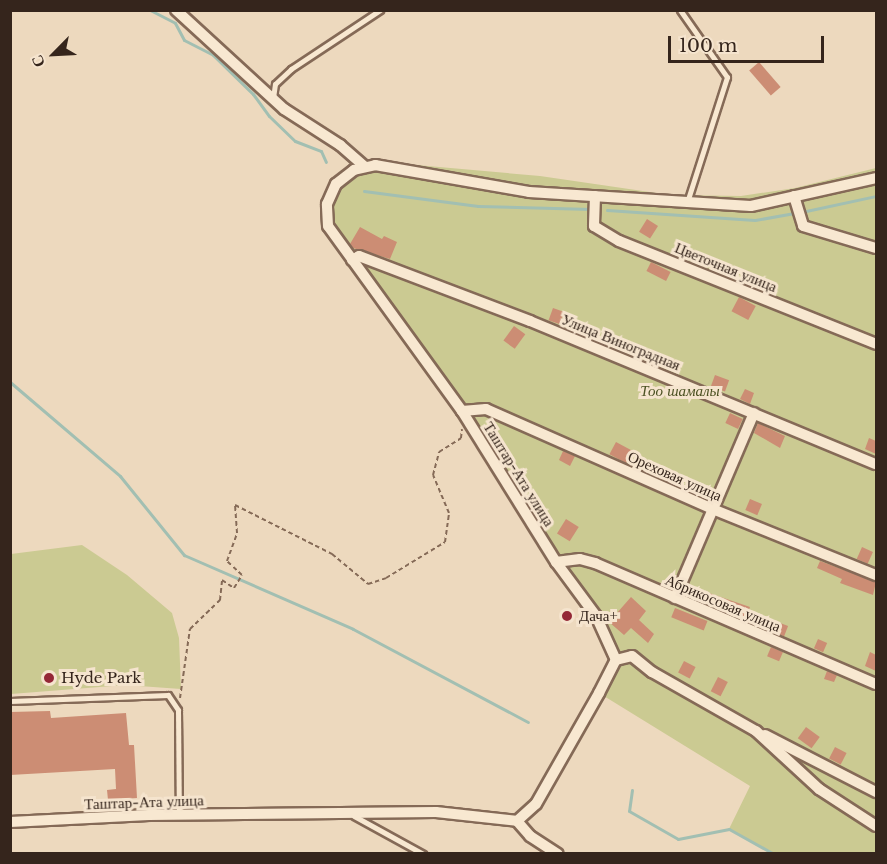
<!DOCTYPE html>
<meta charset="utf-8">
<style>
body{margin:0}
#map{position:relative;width:887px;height:864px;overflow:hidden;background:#edd9be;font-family:"Libre Baskerville",serif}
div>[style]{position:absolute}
.green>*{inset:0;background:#cbca92}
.stream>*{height:3px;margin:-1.5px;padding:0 1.5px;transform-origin:1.5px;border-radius:1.5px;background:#a2bfb2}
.building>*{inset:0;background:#cc8d74;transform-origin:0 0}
.path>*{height:2px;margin-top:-1px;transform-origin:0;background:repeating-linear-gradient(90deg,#856a57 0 4.5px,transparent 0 7.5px)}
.roads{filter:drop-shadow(2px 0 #856a57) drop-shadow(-2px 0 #856a57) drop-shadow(0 2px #856a57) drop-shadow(0 -2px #856a57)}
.lane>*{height:5px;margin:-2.5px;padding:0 2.5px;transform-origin:2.5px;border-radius:2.5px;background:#f8e8d1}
.street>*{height:10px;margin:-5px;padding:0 5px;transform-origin:5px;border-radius:5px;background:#f8e8d1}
.dots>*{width:16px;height:16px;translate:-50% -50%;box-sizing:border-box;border:3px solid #f5e4ce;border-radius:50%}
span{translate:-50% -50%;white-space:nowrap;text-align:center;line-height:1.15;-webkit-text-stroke:6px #f5e4ce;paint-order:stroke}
.street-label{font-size:15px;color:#35251c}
.park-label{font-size:15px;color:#4b5122;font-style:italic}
.poi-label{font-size:15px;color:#35251c}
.left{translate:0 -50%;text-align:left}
.frame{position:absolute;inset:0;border:12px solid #35251c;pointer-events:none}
.north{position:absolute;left:24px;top:24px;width:60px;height:60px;-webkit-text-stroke:4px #f5e4ce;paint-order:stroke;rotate:246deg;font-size:16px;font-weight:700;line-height:24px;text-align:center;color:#35251c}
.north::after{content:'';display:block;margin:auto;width:21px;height:27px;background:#35251c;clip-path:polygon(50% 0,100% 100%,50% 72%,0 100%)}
.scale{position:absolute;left:668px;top:36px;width:156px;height:27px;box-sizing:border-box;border:3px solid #35251c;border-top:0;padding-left:8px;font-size:18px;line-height:21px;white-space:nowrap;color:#35251c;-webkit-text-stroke:4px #f5e4ce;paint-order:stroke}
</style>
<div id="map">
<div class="green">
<i style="clip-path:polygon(405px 164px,540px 176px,670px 195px,741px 196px,795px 188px,876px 168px,876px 853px,774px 853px,729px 829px,750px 786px,599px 693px,616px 660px,596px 616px,462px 411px,328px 226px,336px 184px,375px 165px)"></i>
<i style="clip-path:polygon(82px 545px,127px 575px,172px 613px,179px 638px,181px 689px,125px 685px,11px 694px,11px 554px)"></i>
</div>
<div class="stream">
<i style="left:150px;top:10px;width:28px;rotate:27deg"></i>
<i style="left:175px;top:23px;width:19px;rotate:62deg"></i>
<i style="left:184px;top:40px;width:33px;rotate:27deg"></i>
<i style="left:213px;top:55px;width:56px;rotate:44.3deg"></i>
<i style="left:253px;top:94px;width:27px;rotate:54deg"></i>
<i style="left:269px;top:116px;width:36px;rotate:44deg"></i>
<i style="left:295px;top:141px;width:28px;rotate:21deg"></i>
<i style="left:321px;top:151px;width:12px;rotate:66deg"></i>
<i style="left:364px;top:191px;width:115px;rotate:7.5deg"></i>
<i style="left:478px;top:206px;width:113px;rotate:1.5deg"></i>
<i style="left:607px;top:210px;width:148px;rotate:3.9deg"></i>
<i style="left:755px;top:220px;width:40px;rotate:-10deg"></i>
<i style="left:806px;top:211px;width:72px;rotate:-12.1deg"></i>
<i style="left:10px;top:382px;width:145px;rotate:40.5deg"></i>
<i style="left:120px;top:476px;width:102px;rotate:51deg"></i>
<i style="left:184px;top:555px;width:184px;rotate:23.6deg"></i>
<i style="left:353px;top:629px;width:198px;rotate:28deg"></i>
<i style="left:632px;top:790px;width:21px;rotate:98deg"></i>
<i style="left:629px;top:811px;width:56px;rotate:29.7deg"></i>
<i style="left:678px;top:839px;width:52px;rotate:-11.1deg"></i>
<i style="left:729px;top:829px;width:51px;rotate:29.1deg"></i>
</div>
<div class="building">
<i style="left:759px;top:62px;width:33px;height:13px;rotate:49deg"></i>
<i style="left:647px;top:219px;width:13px;height:15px;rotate:32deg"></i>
<i style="clip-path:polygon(360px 227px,382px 239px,384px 236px,397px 242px,390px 259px,353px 248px,350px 244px)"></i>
<i style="left:651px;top:262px;width:22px;height:10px;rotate:27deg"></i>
<i style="left:739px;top:297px;width:19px;height:16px;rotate:28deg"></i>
<i style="left:553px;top:308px;width:12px;height:13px;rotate:20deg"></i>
<i style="left:514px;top:326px;width:14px;height:18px;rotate:36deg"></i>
<i style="left:715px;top:375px;width:15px;height:12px;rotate:20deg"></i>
<i style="clip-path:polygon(745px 389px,754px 393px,750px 404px,740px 399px)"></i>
<i style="left:730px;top:413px;width:14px;height:11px;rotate:25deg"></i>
<i style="clip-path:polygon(758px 423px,785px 436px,780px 448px,754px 433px)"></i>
<i style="clip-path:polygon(869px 438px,876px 441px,876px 454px,865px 449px)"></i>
<i style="left:616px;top:442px;width:19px;height:14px;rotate:28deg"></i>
<i style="clip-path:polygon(563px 451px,575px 456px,570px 466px,559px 460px)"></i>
<i style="left:750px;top:499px;width:13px;height:12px;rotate:23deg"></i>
<i style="left:566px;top:519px;width:15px;height:17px;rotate:32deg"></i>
<i style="left:862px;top:547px;width:12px;height:13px;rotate:24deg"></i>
<i style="clip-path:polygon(820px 561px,876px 582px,873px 595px,840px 583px,842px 579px,817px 568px)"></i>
<i style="clip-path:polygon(709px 593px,750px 607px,745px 619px,705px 602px)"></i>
<i style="clip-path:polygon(631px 597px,646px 611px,639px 620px,654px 634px,648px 643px,631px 628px,624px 635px,609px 622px)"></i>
<i style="left:675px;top:608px;width:35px;height:10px;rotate:22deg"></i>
<i style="left:775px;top:621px;width:14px;height:11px;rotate:21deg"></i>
<i style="left:818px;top:639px;width:10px;height:10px;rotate:24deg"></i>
<i style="left:771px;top:647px;width:13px;height:10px;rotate:23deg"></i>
<i style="clip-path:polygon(870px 652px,876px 655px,876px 671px,865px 666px)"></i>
<i style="left:684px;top:661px;width:13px;height:13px;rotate:27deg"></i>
<i style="clip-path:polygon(827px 671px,837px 675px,834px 682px,824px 679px)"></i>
<i style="left:718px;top:677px;width:11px;height:16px;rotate:27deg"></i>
<i style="clip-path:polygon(50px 711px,51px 718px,126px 713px,129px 745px,134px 745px,137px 798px,108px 800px,107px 790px,116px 789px,115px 769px,10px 775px,10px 712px)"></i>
<i style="left:806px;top:727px;width:17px;height:14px;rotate:36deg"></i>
<i style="left:835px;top:747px;width:13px;height:13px;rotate:27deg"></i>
</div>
<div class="path">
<i style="left:235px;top:505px;width:109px;rotate:26.8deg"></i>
<i style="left:332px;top:554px;width:47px;rotate:39.8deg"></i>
<i style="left:368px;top:584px;width:19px;rotate:-18deg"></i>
<i style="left:386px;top:578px;width:69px;rotate:-31.4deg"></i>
<i style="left:445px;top:542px;width:29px;rotate:-82deg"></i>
<i style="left:449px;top:513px;width:41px;rotate:-112.8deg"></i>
<i style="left:433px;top:475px;width:24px;rotate:-75deg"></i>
<i style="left:439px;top:452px;width:26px;rotate:-32deg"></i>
<i style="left:461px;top:438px;width:9px;rotate:-84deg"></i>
<i style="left:180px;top:698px;width:70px;rotate:-81.8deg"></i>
<i style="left:190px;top:629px;width:42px;rotate:-44deg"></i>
<i style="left:220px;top:600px;width:20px;rotate:-84deg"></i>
<i style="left:222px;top:580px;width:14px;rotate:34deg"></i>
<i style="left:234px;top:588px;width:15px;rotate:-58deg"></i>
<i style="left:242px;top:575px;width:21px;rotate:-137deg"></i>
<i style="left:227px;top:561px;width:30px;rotate:-70deg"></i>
<i style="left:237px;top:533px;width:28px;rotate:-94deg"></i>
</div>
<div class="roads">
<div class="lane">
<i style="left:680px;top:10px;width:82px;rotate:55deg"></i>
<i style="left:727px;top:77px;width:131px;rotate:107.7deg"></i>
<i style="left:273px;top:98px;width:14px;rotate:-82deg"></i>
<i style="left:275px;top:84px;width:22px;rotate:-43deg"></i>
<i style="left:291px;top:69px;width:107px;rotate:-33.5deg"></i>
<i style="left:10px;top:701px;width:158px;rotate:-2.2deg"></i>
<i style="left:168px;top:695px;width:18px;rotate:56deg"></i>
<i style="left:178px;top:710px;width:105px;rotate:89.5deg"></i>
<i style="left:354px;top:816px;width:79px;rotate:28.8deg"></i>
</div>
<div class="street">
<i style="left:176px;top:10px;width:147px;rotate:42.5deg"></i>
<i style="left:284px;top:109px;width:67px;rotate:32.7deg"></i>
<i style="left:340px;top:145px;width:33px;rotate:41deg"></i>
<i style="left:595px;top:196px;width:30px;rotate:92deg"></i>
<i style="left:594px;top:226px;width:29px;rotate:31deg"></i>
<i style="left:619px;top:241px;width:277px;rotate:21.8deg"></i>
<i style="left:794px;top:196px;width:31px;rotate:73deg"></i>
<i style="left:803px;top:226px;width:76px;rotate:16.8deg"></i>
<i style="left:352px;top:260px;width:8px;rotate:-30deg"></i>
<i style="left:359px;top:256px;width:183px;rotate:20.8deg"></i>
<i style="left:530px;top:321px;width:374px;rotate:22.5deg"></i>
<i style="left:462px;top:411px;width:24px;rotate:-5deg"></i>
<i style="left:486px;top:409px;width:250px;rotate:23.8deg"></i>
<i style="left:715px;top:510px;width:174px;rotate:22deg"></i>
<i style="left:556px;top:562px;width:24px;rotate:-7deg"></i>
<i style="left:580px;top:559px;width:16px;rotate:15deg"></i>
<i style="left:595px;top:563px;width:306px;rotate:23.3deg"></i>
<i style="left:675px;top:598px;width:201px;rotate:-66.9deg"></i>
<i style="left:616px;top:660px;width:16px;rotate:-14deg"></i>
<i style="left:632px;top:656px;width:26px;rotate:39deg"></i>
<i style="left:652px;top:672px;width:120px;rotate:29.6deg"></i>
<i style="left:756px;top:731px;width:86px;rotate:42.6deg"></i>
<i style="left:819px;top:789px;width:68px;rotate:33deg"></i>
<i style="left:765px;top:735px;width:125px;rotate:27.2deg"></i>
<i style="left:517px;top:821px;width:20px;rotate:49deg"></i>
<i style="left:530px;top:836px;width:33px;rotate:33deg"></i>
<i style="left:10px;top:822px;width:139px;rotate:-2.9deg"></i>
<i style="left:149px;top:815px;width:287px;rotate:-0.6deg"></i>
<i style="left:436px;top:812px;width:81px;rotate:6.3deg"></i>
<i style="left:517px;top:821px;width:25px;rotate:-42deg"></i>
<i style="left:536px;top:804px;width:128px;rotate:-60.4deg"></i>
<i style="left:599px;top:693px;width:37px;rotate:-63deg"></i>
<i style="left:616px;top:660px;width:48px;rotate:-114.4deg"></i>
<i style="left:596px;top:616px;width:67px;rotate:-126.5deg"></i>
<i style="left:556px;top:562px;width:178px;rotate:-121.9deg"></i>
<i style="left:462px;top:411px;width:228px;rotate:-125.9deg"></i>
<i style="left:328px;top:226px;width:22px;rotate:-93deg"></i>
<i style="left:327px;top:204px;width:22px;rotate:-66deg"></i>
<i style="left:336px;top:184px;width:23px;rotate:-38deg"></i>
<i style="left:354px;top:170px;width:22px;rotate:-13deg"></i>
<i style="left:375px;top:165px;width:156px;rotate:9.9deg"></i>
<i style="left:529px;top:192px;width:222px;rotate:3.6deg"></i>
<i style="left:751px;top:206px;width:128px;rotate:-12.6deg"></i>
</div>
</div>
<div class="dots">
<i style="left:567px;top:616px;background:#942736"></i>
<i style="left:49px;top:678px;background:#942736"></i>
</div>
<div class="street-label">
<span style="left:726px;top:267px;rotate:22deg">Цветочная улица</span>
<span style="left:621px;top:342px;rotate:22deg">Улица Виноградная</span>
<span style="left:519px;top:474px;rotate:58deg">Таштар-Ата улица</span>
<span style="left:675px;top:476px;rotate:24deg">Ореховая улица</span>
<span style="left:723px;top:603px;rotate:23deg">Абрикосовая улица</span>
<span style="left:144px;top:802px;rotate:-2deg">Таштар-Ата улица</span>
</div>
<div class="park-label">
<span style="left:680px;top:391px">Тоо шамалы</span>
</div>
<div class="poi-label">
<span class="left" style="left:579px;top:616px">Дача+</span>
<span class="left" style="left:61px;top:678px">Hyde Park</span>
</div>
<div class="frame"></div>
<div class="north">С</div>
<div class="scale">100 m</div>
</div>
